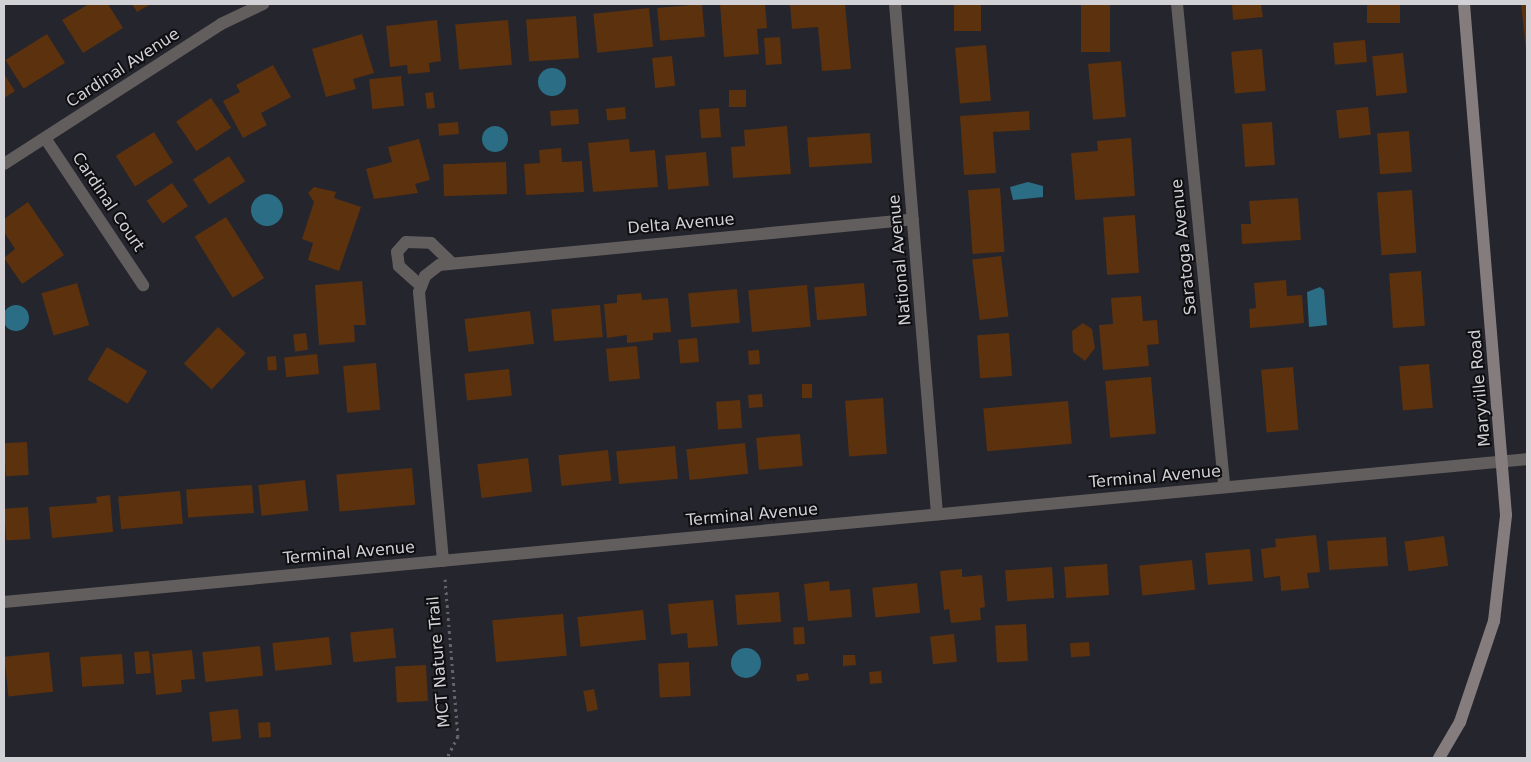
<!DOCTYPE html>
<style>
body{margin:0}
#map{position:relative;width:1531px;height:762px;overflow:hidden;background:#25252d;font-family:"DejaVu Sans",sans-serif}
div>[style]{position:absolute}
.water>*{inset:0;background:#2a6d85}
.round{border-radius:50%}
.building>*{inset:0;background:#5b310e;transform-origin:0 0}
.path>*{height:3px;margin-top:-1.5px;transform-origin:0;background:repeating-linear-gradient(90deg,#64646b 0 2.5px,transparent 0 6.5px)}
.minor>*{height:12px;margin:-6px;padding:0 6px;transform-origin:6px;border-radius:6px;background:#635e5e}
.secondary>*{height:12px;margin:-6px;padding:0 6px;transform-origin:6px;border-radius:6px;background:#857d7d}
span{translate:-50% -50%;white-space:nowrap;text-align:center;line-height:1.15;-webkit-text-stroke:4px #0f0f12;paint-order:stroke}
.street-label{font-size:16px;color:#d1d1d6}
.frame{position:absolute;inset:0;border:5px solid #d1d1d6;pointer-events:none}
</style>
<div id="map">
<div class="water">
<i class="round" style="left:538px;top:68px;width:28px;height:28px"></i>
<i class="round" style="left:482px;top:126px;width:26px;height:26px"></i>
<i style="clip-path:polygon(1028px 182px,1043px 186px,1043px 197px,1013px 200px,1010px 187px)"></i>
<i class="round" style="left:251px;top:194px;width:32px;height:32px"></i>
<i style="clip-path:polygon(1320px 287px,1324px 290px,1327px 325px,1309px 327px,1307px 292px)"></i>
<i class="round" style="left:3px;top:305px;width:26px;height:26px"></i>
<i class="round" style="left:731px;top:648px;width:30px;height:30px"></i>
</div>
<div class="building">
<i style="clip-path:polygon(89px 4px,108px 4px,123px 28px,83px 53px,62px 20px)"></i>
<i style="clip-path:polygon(132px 4px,151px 4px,137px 12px)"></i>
<i style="left:702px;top:4px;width:33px;height:45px;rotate:85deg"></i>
<i style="clip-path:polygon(720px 4px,765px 4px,767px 28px,757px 29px,759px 54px,724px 57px)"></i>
<i style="clip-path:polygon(790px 4px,845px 4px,851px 69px,822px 71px,818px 27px,792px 29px)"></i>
<i style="left:954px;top:4px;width:27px;height:27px"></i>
<i style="left:1081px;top:4px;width:29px;height:48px"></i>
<i style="clip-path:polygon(1232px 4px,1261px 4px,1263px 17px,1233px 20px)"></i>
<i style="left:1367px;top:4px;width:33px;height:19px"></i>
<i style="clip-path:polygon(1521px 4px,1527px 4px,1527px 50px,1526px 50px)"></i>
<i style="left:649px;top:8px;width:39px;height:56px;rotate:84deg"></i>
<i style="left:576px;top:16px;width:42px;height:50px;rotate:86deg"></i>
<i style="clip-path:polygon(437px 20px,441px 61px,429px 63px,430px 72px,408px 74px,407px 65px,390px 67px,386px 26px)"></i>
<i style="left:508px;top:20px;width:45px;height:53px;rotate:85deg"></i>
<i style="left:47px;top:34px;width:34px;height:49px;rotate:58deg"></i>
<i style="clip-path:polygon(362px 34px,374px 73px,353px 79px,356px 89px,326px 97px,312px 49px)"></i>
<i style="left:780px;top:37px;width:27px;height:16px;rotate:86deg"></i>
<i style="left:1365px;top:40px;width:22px;height:32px;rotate:85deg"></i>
<i style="left:986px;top:45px;width:56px;height:31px;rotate:85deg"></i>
<i style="left:1262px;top:49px;width:42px;height:31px;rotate:85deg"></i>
<i style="left:1403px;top:53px;width:40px;height:31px;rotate:84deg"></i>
<i style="left:672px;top:56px;width:30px;height:20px;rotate:84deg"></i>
<i style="left:1121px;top:61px;width:56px;height:33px;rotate:85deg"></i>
<i style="clip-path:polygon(273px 65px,291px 97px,261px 113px,267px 125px,243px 138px,223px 101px,240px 92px,236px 85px)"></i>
<i style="clip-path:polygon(4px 74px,15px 91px,4px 98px)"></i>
<i style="left:401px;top:76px;width:30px;height:32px;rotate:84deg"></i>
<i style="left:729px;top:90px;width:17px;height:17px"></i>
<i style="left:433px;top:92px;width:16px;height:8px;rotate:83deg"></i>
<i style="left:211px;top:98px;width:36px;height:42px;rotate:56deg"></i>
<i style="left:625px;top:107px;width:12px;height:19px;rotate:85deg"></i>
<i style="left:1368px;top:107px;width:28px;height:32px;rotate:84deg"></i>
<i style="left:719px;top:108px;width:29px;height:20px;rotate:86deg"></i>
<i style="left:578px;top:109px;width:15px;height:28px;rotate:86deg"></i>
<i style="clip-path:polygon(1029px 111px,1030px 130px,993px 132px,996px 173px,964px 175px,960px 116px)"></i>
<i style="left:458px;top:122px;width:12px;height:20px;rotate:85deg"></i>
<i style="left:1272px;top:122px;width:43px;height:30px;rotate:86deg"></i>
<i style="clip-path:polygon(787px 126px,791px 174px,733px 178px,731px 147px,745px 146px,744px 130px)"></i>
<i style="left:1409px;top:131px;width:41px;height:32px;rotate:86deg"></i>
<i style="left:154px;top:132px;width:36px;height:45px;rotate:58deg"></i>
<i style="left:870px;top:133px;width:30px;height:63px;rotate:86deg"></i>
<i style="clip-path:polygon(1131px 138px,1135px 196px,1075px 200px,1071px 153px,1098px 151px,1097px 141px)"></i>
<i style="clip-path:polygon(419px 139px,430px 180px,415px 184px,418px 193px,374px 199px,366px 169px,392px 162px,388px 147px)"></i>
<i style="clip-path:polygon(629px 139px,630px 152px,655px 150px,658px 187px,593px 192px,588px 143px)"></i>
<i style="clip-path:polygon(561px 148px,562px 162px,582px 161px,584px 192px,526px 195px,524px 164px,540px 163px,539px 150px)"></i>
<i style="left:706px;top:152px;width:34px;height:41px;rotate:85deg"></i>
<i style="left:229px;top:156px;width:30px;height:43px;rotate:57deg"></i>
<i style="left:506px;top:162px;width:32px;height:63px;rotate:88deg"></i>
<i style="left:172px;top:183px;width:28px;height:31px;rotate:55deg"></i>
<i style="clip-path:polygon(314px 187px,336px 192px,334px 198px,361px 207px,339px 271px,308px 260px,313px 243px,302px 239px,314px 202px,308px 193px)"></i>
<i style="left:1000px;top:188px;width:64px;height:32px;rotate:86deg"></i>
<i style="left:1412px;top:190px;width:63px;height:35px;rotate:86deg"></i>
<i style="clip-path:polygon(1298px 198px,1301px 240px,1242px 244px,1241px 224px,1251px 224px,1249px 201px)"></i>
<i style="clip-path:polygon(28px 202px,64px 255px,22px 284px,4px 258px,15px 249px,4px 232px,4px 219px)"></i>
<i style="left:1135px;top:215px;width:58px;height:32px;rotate:86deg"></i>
<i style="left:226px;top:217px;width:72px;height:37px;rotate:58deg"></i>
<i style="left:1001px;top:256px;width:61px;height:29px;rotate:83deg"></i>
<i style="left:1421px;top:271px;width:55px;height:32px;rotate:86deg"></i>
<i style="clip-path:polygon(1286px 280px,1287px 296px,1302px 295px,1304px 323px,1250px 328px,1249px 309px,1256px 308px,1254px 283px)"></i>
<i style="clip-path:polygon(362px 281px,366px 325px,354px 325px,355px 342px,319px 345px,315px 285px)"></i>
<i style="left:77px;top:283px;width:44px;height:37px;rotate:74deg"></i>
<i style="left:864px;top:283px;width:33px;height:50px;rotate:85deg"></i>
<i style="left:807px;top:285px;width:42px;height:59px;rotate:85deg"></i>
<i style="left:737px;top:289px;width:34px;height:49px;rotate:85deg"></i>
<i style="clip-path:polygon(641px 293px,642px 300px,668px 298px,671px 332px,653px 333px,653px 340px,627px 343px,627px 335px,607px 338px,604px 304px,617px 303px,617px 295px)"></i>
<i style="clip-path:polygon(1141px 296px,1143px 321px,1157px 320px,1159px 344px,1147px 345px,1149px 366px,1103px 370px,1099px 325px,1113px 324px,1111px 298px)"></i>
<i style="left:600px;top:305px;width:32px;height:49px;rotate:85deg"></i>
<i style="left:530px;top:311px;width:33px;height:66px;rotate:83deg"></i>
<i style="clip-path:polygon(1083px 323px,1092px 329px,1095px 348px,1085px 361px,1073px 352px,1072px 331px)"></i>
<i style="left:218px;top:327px;width:38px;height:50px;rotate:43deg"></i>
<i style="left:306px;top:333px;width:17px;height:13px;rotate:83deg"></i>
<i style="left:1009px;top:333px;width:43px;height:32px;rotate:86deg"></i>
<i style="left:697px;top:338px;width:24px;height:19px;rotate:85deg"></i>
<i style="left:637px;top:346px;width:33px;height:31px;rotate:85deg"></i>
<i style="left:107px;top:347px;width:47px;height:38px;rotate:31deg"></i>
<i style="left:759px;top:350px;width:14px;height:11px;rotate:86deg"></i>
<i style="left:317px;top:354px;width:20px;height:33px;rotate:84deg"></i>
<i style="left:276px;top:356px;width:14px;height:9px;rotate:86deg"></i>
<i style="left:376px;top:363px;width:47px;height:33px;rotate:85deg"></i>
<i style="left:1429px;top:364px;width:44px;height:30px;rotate:85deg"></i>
<i style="left:1293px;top:367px;width:63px;height:32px;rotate:85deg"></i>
<i style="left:509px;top:369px;width:27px;height:45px;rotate:84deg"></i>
<i style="left:1151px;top:377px;width:57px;height:46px;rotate:85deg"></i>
<i style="left:802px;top:384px;width:10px;height:14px"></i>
<i style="left:762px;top:394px;width:13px;height:14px;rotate:86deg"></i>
<i style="left:883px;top:398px;width:56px;height:38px;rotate:86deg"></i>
<i style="left:740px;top:400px;width:28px;height:24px;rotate:86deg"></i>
<i style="left:1068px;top:401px;width:43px;height:85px;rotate:85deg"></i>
<i style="left:800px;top:434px;width:32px;height:44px;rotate:85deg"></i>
<i style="left:27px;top:442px;width:33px;height:23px;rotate:87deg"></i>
<i style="left:745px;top:443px;width:31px;height:59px;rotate:84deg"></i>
<i style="left:675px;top:446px;width:33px;height:59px;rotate:85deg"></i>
<i style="left:608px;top:450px;width:31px;height:50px;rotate:84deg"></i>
<i style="left:528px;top:458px;width:34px;height:51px;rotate:83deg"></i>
<i style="left:412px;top:468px;width:37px;height:76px;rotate:85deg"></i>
<i style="left:305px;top:480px;width:31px;height:47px;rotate:84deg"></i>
<i style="left:252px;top:485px;width:28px;height:66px;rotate:86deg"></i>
<i style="left:180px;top:491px;width:33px;height:62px;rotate:85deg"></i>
<i style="clip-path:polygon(110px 495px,113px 532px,52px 538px,49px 507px,97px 503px,96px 497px)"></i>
<i style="left:28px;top:507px;width:32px;height:24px;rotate:86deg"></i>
<i style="clip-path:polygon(1316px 535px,1320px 572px,1307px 573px,1309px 588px,1281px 591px,1280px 576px,1264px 578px,1261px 549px,1276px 547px,1275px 539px)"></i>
<i style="left:1444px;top:536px;width:30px;height:40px;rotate:82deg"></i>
<i style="left:1386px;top:537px;width:29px;height:59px;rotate:86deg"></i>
<i style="left:1250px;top:549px;width:32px;height:45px;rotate:85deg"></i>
<i style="left:1192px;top:560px;width:30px;height:53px;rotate:84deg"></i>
<i style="left:1107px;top:564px;width:31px;height:43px;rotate:86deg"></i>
<i style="left:1052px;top:567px;width:31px;height:47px;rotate:86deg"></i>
<i style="clip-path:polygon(962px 569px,962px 577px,982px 575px,985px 607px,980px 608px,981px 620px,951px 623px,949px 609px,944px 610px,940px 571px)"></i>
<i style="clip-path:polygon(829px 581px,830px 591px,850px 589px,852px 617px,808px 621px,804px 584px)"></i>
<i style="left:917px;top:583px;width:30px;height:45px;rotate:84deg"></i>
<i style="left:779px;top:592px;width:30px;height:44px;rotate:86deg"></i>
<i style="clip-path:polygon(713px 600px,718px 646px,688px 648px,687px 633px,671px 635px,668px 604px)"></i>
<i style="left:643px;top:610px;width:30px;height:66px;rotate:84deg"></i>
<i style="left:563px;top:614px;width:42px;height:71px;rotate:85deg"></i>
<i style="left:1026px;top:624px;width:37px;height:31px;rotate:87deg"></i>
<i style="left:804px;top:627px;width:17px;height:11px;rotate:87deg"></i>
<i style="left:393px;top:628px;width:30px;height:43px;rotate:84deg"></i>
<i style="left:954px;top:634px;width:28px;height:24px;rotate:84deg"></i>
<i style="left:329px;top:637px;width:28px;height:57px;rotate:84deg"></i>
<i style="left:1089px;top:642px;width:14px;height:19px;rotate:86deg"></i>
<i style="left:260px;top:646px;width:30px;height:58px;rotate:84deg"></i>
<i style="clip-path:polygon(192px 650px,195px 679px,181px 680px,182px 692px,156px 695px,152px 654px)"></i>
<i style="left:149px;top:651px;width:22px;height:15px;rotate:85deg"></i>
<i style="left:49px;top:652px;width:40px;height:45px;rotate:84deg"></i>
<i style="left:122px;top:654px;width:30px;height:42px;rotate:86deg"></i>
<i style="clip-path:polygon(843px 655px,855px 655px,856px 665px,843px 666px)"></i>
<i style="left:689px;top:662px;width:34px;height:31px;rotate:87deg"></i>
<i style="left:426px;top:665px;width:36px;height:31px;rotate:87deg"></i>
<i style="left:881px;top:671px;width:12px;height:12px;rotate:85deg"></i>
<i style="left:808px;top:673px;width:7px;height:12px;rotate:82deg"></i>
<i style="left:594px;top:689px;width:21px;height:11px;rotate:79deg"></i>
<i style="left:238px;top:709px;width:30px;height:29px;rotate:84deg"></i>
<i style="left:270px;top:722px;width:15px;height:12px;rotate:86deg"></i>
</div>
<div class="path">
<i style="left:445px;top:579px;width:158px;rotate:85.3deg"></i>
<i style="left:458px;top:736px;width:25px;rotate:117deg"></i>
</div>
<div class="minor">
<i style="left:895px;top:4px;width:512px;rotate:85.29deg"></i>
<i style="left:1177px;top:4px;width:485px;rotate:84.4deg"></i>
<i style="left:45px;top:138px;width:177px;rotate:56.3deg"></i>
<i style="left:4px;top:164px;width:258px;rotate:-32.8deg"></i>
<i style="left:221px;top:24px;width:47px;rotate:-25.5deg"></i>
<i style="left:421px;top:286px;width:30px;rotate:-138deg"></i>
<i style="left:399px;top:266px;width:14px;rotate:-98deg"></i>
<i style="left:397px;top:252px;width:13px;rotate:-48deg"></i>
<i style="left:406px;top:242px;width:25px;rotate:2deg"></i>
<i style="left:431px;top:243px;width:28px;rotate:44deg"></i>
<i style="left:443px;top:561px;width:270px;rotate:-95.1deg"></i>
<i style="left:419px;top:292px;width:17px;rotate:-69deg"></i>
<i style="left:425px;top:276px;width:18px;rotate:-38deg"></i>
<i style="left:439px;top:265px;width:476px;rotate:-5.5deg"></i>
<i style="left:4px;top:602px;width:1530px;rotate:-5.36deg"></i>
</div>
<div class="secondary">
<i style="left:1439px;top:758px;width:42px;rotate:-59.7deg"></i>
<i style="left:1460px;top:722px;width:107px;rotate:-71.4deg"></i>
<i style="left:1494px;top:621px;width:107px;rotate:-83.5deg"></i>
<i style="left:1506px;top:515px;width:513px;rotate:-94.7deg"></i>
</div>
<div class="street-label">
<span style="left:123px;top:68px;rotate:-33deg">Cardinal Avenue</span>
<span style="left:108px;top:202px;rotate:56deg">Cardinal Court</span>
<span style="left:681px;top:224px;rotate:-5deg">Delta Avenue</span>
<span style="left:1184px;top:247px;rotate:-96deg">Saratoga Avenue</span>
<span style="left:900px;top:260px;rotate:-95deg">National Avenue</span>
<span style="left:1480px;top:388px;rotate:-95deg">Maryville Road</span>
<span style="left:1155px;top:477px;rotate:-5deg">Terminal Avenue</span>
<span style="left:752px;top:515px;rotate:-5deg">Terminal Avenue</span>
<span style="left:349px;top:553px;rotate:-5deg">Terminal Avenue</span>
<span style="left:439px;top:662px;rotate:-95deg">MCT Nature Trail</span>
</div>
<div class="frame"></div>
</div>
